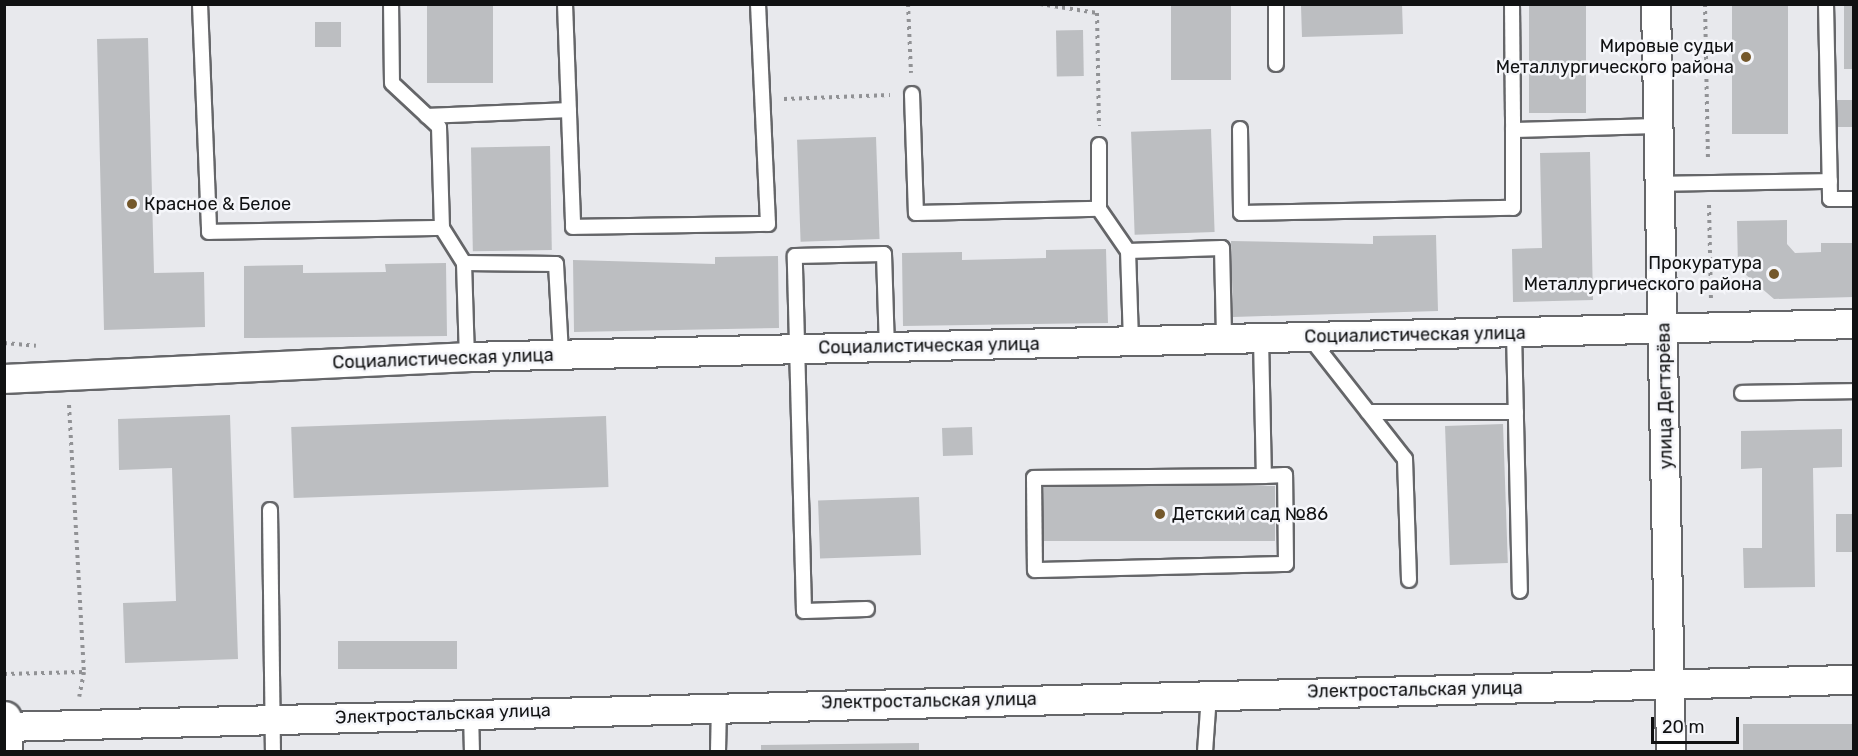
<!DOCTYPE html>
<meta charset="utf-8">
<style>
body{margin:0}
#map{position:relative;width:1858px;height:756px;overflow:hidden;background:#e8e9ed;font-family:Rubik,sans-serif}
div>[style]{position:absolute}
.building>*{inset:0;background:#bcbec1;transform-origin:0 0}
.path>*{height:4px;margin-top:-2px;transform-origin:0;background:repeating-linear-gradient(90deg,#919295 0 3px,transparent 0 7.5px)}
.roads{filter:drop-shadow(2px 0 #656669) drop-shadow(-2px 0 #656669) drop-shadow(0 2px #656669) drop-shadow(0 -2px #656669)}
.service>*{height:14px;margin:-7px;padding:0 7px;transform-origin:7px;border-radius:7px;background:#fff}
.minor>*{height:28px;margin:-14px;padding:0 14px;transform-origin:14px;border-radius:14px;background:#fff}
.secondary>*{height:33px;margin:-16.5px;padding:0 16.5px;transform-origin:16.5px;border-radius:16.5px;background:#fff}
.dots>*{width:16px;height:16px;translate:-50% -50%;box-sizing:border-box;border:3px solid #f5f6fa;border-radius:50%}
span{translate:-50% -50%;white-space:nowrap;text-align:center;line-height:1.15;-webkit-text-stroke:5px #f5f6fa;paint-order:stroke}
.poi-label{font-size:18px;color:#101112}
.right{translate:-100% -50%;text-align:right}
.left{translate:0 -50%;text-align:left}
.street-label{font-size:18px;color:#101112}
.frame{position:absolute;inset:0;border:6px solid #101112;pointer-events:none}
.scale{position:absolute;left:1651px;top:717px;width:88px;height:27px;box-sizing:border-box;border:3px solid #101112;border-top:0;padding-left:8px;font-size:18px;line-height:21px;white-space:nowrap;color:#101112;-webkit-text-stroke:4px #f5f6fa;paint-order:stroke}
</style>
<div id="map">
<div class="building">
<i style="left:427px;top:4px;width:66px;height:79px"></i>
<i style="left:1171px;top:4px;width:60px;height:76px"></i>
<i style="clip-path:polygon(1360px 4px,1402px 4px,1403px 34px,1302px 37px,1301px 6px)"></i>
<i style="left:1529px;top:4px;width:57px;height:109px"></i>
<i style="left:1732px;top:4px;width:56px;height:130px"></i>
<i style="left:1844px;top:4px;width:10px;height:65px"></i>
<i style="left:315px;top:22px;width:26px;height:25px"></i>
<i style="left:1083px;top:30px;width:46px;height:27px;rotate:89deg"></i>
<i style="clip-path:polygon(148px 38px,154px 273px,204px 272px,205px 327px,104px 330px,97px 39px)"></i>
<i style="left:1835px;top:100px;width:19px;height:27px"></i>
<i style="left:1211px;top:129px;width:103px;height:80px;rotate:88deg"></i>
<i style="left:876px;top:137px;width:102px;height:79px;rotate:88deg"></i>
<i style="left:550px;top:146px;width:104px;height:79px;rotate:89deg"></i>
<i style="clip-path:polygon(1590px 152px,1593px 300px,1513px 302px,1512px 249px,1542px 248px,1540px 153px)"></i>
<i style="clip-path:polygon(1787px 220px,1787px 244px,1795px 253px,1821px 252px,1821px 243px,1854px 243px,1854px 297px,1774px 299px,1738px 268px,1737px 221px)"></i>
<i style="clip-path:polygon(1436px 235px,1438px 311px,1233px 317px,1231px 241px,1373px 244px,1373px 236px)"></i>
<i style="clip-path:polygon(1106px 249px,1108px 323px,903px 326px,902px 253px,962px 252px,962px 260px,1046px 258px,1046px 250px)"></i>
<i style="clip-path:polygon(778px 256px,779px 328px,574px 332px,573px 260px,715px 264px,715px 257px)"></i>
<i style="clip-path:polygon(446px 263px,447px 336px,244px 338px,244px 266px,303px 265px,303px 273px,386px 272px,385px 264px)"></i>
<i style="clip-path:polygon(230px 415px,238px 659px,125px 663px,123px 603px,176px 601px,172px 468px,119px 470px,118px 419px)"></i>
<i style="left:606px;top:416px;width:71px;height:315px;rotate:88deg"></i>
<i style="left:1503px;top:424px;width:139px;height:58px;rotate:88deg"></i>
<i style="left:972px;top:427px;width:28px;height:30px;rotate:88deg"></i>
<i style="clip-path:polygon(1842px 429px,1842px 467px,1813px 468px,1815px 587px,1744px 588px,1743px 548px,1762px 548px,1762px 468px,1741px 469px,1741px 431px)"></i>
<i style="left:1042px;top:486px;width:233px;height:55px"></i>
<i style="left:919px;top:497px;width:58px;height:101px;rotate:88deg"></i>
<i style="left:1836px;top:514px;width:18px;height:38px"></i>
<i style="left:338px;top:641px;width:119px;height:28px"></i>
<i style="left:1854px;top:724px;width:28px;height:111px;rotate:90deg"></i>
<i style="clip-path:polygon(919px 743px,919px 752px,761px 752px,761px 745px)"></i>
</div>
<div class="path">
<i style="left:908px;top:4px;width:69px;rotate:87.5deg"></i>
<i style="left:1040px;top:4px;width:58px;rotate:9deg"></i>
<i style="left:1097px;top:13px;width:113px;rotate:89deg"></i>
<i style="left:1705px;top:4px;width:157px;rotate:88.9deg"></i>
<i style="left:784px;top:99px;width:106px;rotate:-2.2deg"></i>
<i style="left:1709px;top:205px;width:94px;rotate:88.8deg"></i>
<i style="left:4px;top:343px;width:32px;rotate:5deg"></i>
<i style="left:69px;top:405px;width:267px;rotate:86.8deg"></i>
<i style="left:84px;top:672px;width:25px;rotate:101deg"></i>
<i style="left:4px;top:674px;width:80px;rotate:-1.4deg"></i>
</div>
<div class="roads">
<div class="service">
<i style="left:200px;top:4px;width:228px;rotate:87.7deg"></i>
<i style="left:209px;top:232px;width:233px;rotate:-1deg"></i>
<i style="left:442px;top:228px;width:101px;rotate:-91.7deg"></i>
<i style="left:439px;top:127px;width:64px;rotate:-136.9deg"></i>
<i style="left:392px;top:83px;width:79px;rotate:-90.7deg"></i>
<i style="left:565px;top:4px;width:223px;rotate:87.9deg"></i>
<i style="left:573px;top:227px;width:195px;rotate:-0.9deg"></i>
<i style="left:768px;top:224px;width:220px;rotate:-92.6deg"></i>
<i style="left:1276px;top:4px;width:60px;rotate:90deg"></i>
<i style="left:1512px;top:4px;width:126px;rotate:89.5deg"></i>
<i style="left:1826px;top:4px;width:195px;rotate:88.8deg"></i>
<i style="left:1830px;top:199px;width:24px"></i>
<i style="left:912px;top:94px;width:119px;rotate:88.1deg"></i>
<i style="left:916px;top:213px;width:183px;rotate:-1.3deg"></i>
<i style="left:1099px;top:209px;width:64px;rotate:-90deg"></i>
<i style="left:427px;top:116px;width:142px;rotate:-2.4deg"></i>
<i style="left:1240px;top:129px;width:84px;rotate:89.3deg"></i>
<i style="left:1241px;top:213px;width:272px;rotate:-1.1deg"></i>
<i style="left:1513px;top:208px;width:78px;rotate:-90deg"></i>
<i style="left:1513px;top:130px;width:145px;rotate:-1.6deg"></i>
<i style="left:1658px;top:184px;width:172px;rotate:-1deg"></i>
<i style="left:1099px;top:209px;width:51px;rotate:55.4deg"></i>
<i style="left:442px;top:228px;width:41px;rotate:57.8deg"></i>
<i style="left:464px;top:263px;width:94px;rotate:88.2deg"></i>
<i style="left:464px;top:263px;width:92px;rotate:0.6deg"></i>
<i style="left:556px;top:264px;width:90px;rotate:86.8deg"></i>
<i style="left:1514px;top:332px;width:259px;rotate:88.7deg"></i>
<i style="left:1261px;top:338px;width:138px;rotate:88.8deg"></i>
<i style="left:1264px;top:476px;width:230px;rotate:179.5deg"></i>
<i style="left:1034px;top:478px;width:92px;rotate:89.4deg"></i>
<i style="left:1035px;top:570px;width:251px;rotate:-1.4deg"></i>
<i style="left:1286px;top:564px;width:89px;rotate:-90.6deg"></i>
<i style="left:1285px;top:475px;width:21px;rotate:177deg"></i>
<i style="left:1310px;top:338px;width:154px;rotate:51.9deg"></i>
<i style="left:1405px;top:459px;width:121px;rotate:88.1deg"></i>
<i style="left:1131px;top:341px;width:90px;rotate:-91.9deg"></i>
<i style="left:1128px;top:251px;width:94px;rotate:-1.8deg"></i>
<i style="left:1222px;top:248px;width:91px;rotate:88.7deg"></i>
<i style="left:1742px;top:393px;width:112px;rotate:-1deg"></i>
<i style="left:1368px;top:412px;width:148px"></i>
<i style="left:270px;top:510px;width:242px;rotate:89.3deg"></i>
<i style="left:867px;top:609px;width:63px;rotate:178.2deg"></i>
<i style="left:804px;top:611px;width:355px;rotate:-91.5deg"></i>
<i style="left:795px;top:256px;width:89px;rotate:-1.3deg"></i>
<i style="left:884px;top:254px;width:93px;rotate:88.2deg"></i>
<i style="left:471px;top:712px;width:40px;rotate:88.6deg"></i>
<i style="left:718px;top:752px;width:46px;rotate:-88.8deg"></i>
<i style="left:1205px;top:752px;width:57px;rotate:-86deg"></i>
</div>
<div class="minor">
<i style="left:1656px;top:4px;width:748px;rotate:88.85deg"></i>
<i style="left:4px;top:379px;width:464px;rotate:-2.7deg"></i>
<i style="left:467px;top:357px;width:1387px;rotate:-1.36deg"></i>
<i style="left:4px;top:727px;width:1851px;rotate:-1.46deg"></i>
</div>
<div class="secondary">
<i style="left:4px;top:718px;width:34px;rotate:88deg"></i>
</div>
</div>
<div class="dots">
<i style="left:1746px;top:57px;background:#74582b"></i>
<i style="left:132px;top:204px;background:#74582b"></i>
<i style="left:1774px;top:274px;background:#74582b"></i>
<i style="left:1160px;top:514px;background:#74582b"></i>
</div>
<div class="poi-label">
<span class="right" style="left:1734px;top:57px">Мировые судьи<br>Металлургического района</span>
<span class="left" style="left:144px;top:204px">Красное &amp; Белое</span>
<span class="right" style="left:1762px;top:274px">Прокуратура<br>Металлургического района</span>
<span class="left" style="left:1172px;top:514px">Детский сад №86</span>
</div>
<div class="street-label">
<span style="left:1415px;top:335px;rotate:-1deg">Социалистическая улица</span>
<span style="left:929px;top:346px;rotate:-1deg">Социалистическая улица</span>
<span style="left:443px;top:359px;rotate:-2deg">Социалистическая улица</span>
<span style="left:1665px;top:396px;rotate:-91deg">улица Дегтярёва</span>
<span style="left:1415px;top:690px;rotate:-1deg">Электростальская улица</span>
<span style="left:929px;top:701px;rotate:-1deg">Электростальская улица</span>
<span style="left:443px;top:714px;rotate:-2deg">Электростальская улица</span>
</div>
<div class="frame"></div>
<div class="scale">20 m</div>
</div>
